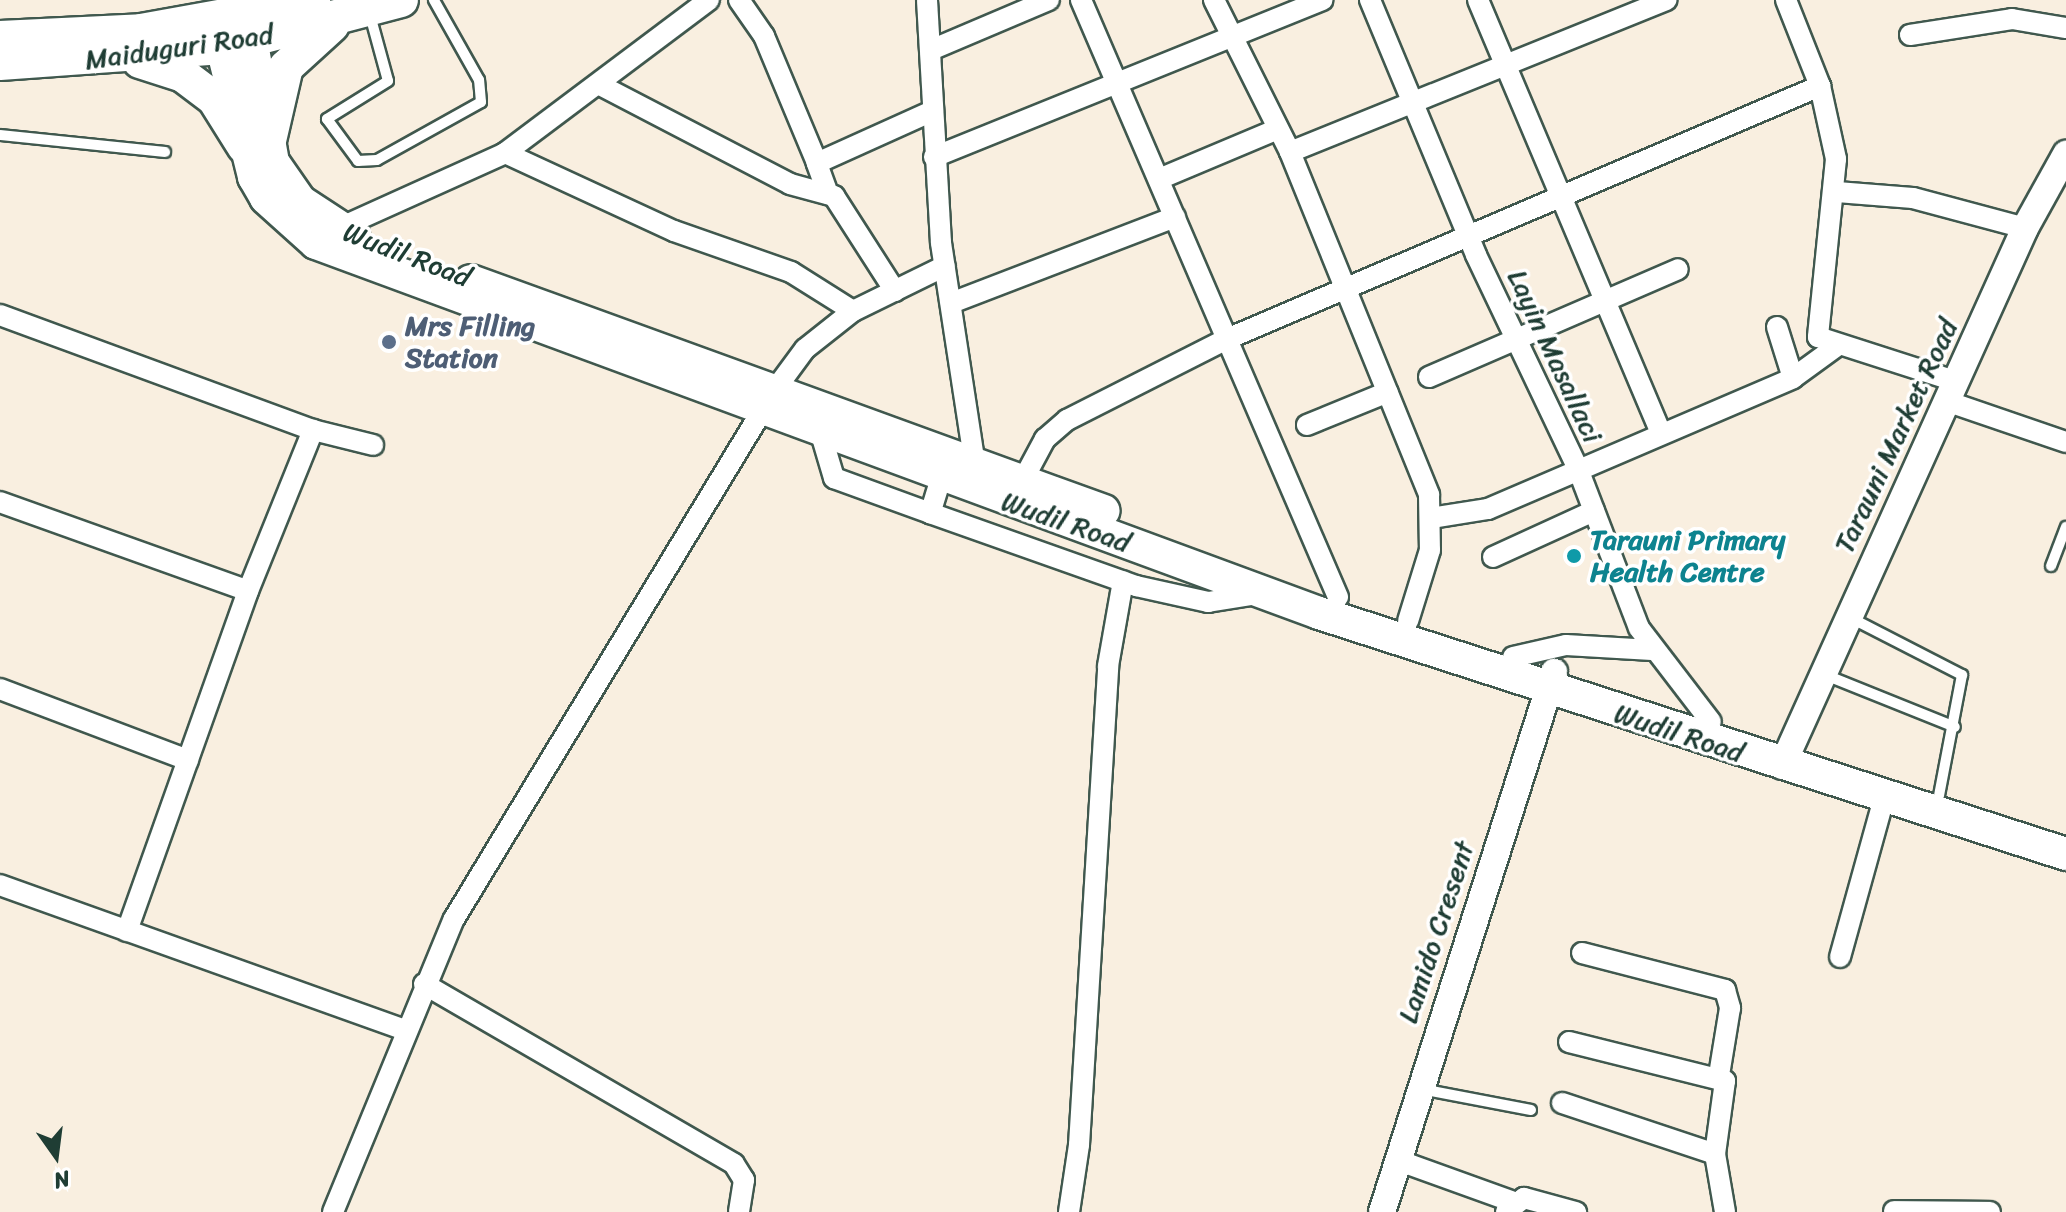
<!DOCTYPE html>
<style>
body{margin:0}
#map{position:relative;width:2066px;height:1212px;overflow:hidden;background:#f9efe0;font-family:Sriracha,sans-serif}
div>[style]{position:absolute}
.roads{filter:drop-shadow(2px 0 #40584e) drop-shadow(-2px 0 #40584e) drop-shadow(0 2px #40584e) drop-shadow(0 -2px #40584e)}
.service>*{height:10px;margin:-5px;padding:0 5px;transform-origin:5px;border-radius:5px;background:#fff}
.minor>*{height:20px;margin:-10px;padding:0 10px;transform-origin:10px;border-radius:10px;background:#fff}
.tertiary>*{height:26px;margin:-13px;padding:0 13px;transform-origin:13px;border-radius:13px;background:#fff}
.primary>*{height:32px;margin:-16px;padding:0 16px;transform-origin:16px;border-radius:16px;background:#fff}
.trunk>*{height:34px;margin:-17px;padding:0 17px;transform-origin:17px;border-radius:17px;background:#fff}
.dots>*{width:22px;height:22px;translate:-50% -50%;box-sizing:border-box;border:4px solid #fff;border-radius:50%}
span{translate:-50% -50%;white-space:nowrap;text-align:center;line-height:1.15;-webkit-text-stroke:7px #fff;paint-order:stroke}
.street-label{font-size:28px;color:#1f3d34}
.service-label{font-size:28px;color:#4e5e75;font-weight:700}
.left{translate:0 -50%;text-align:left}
.culture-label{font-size:28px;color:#0d838f;font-weight:700}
.north{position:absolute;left:16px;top:1116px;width:80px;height:80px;-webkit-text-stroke:6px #fff;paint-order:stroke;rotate:166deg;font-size:22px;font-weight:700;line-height:32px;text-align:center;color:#1f3d34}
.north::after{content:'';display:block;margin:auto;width:28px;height:36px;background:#1f3d34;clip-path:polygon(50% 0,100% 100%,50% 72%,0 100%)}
</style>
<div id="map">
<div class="roads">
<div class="service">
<i style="left:370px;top:15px;width:68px;rotate:74.7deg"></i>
<i style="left:388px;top:81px;width:72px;rotate:148.1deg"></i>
<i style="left:327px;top:119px;width:52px;rotate:53.6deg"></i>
<i style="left:358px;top:161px;width:19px;rotate:-3deg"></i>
<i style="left:377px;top:160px;width:119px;rotate:-29.1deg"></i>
<i style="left:481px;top:102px;width:22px;rotate:-95deg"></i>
<i style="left:479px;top:80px;width:92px;rotate:-119.4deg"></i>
<i style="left:0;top:135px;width:166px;rotate:5.9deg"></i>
<i style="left:2051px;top:566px;width:42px;rotate:-69deg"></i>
<i style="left:1851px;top:618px;width:125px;rotate:27.2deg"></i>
<i style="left:1962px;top:675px;width:123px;rotate:100.8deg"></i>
<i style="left:1823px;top:674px;width:142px;rotate:21.9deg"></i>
<i style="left:1421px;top:1089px;width:112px;rotate:10.8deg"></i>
</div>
<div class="minor">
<i style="left:739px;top:0;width:44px;rotate:55.2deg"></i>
<i style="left:764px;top:36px;width:138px;rotate:67.3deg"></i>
<i style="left:927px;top:0;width:243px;rotate:86.7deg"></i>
<i style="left:941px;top:243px;width:224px;rotate:81.3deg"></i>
<i style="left:1081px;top:0;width:650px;rotate:66.71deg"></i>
<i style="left:1214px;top:0;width:170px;rotate:63.4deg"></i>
<i style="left:1290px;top:152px;width:370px;rotate:67.9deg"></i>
<i style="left:1429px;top:495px;width:55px;rotate:89deg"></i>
<i style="left:1430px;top:550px;width:74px;rotate:107.2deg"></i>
<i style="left:1370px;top:0;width:276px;rotate:67.4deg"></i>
<i style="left:1476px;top:255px;width:237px;rotate:64.5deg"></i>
<i style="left:1578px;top:469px;width:170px;rotate:69deg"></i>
<i style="left:1639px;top:628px;width:118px;rotate:52.5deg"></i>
<i style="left:1478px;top:0;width:467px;rotate:67.1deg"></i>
<i style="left:1786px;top:0;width:92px;rotate:68.4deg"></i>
<i style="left:1820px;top:86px;width:75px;rotate:77.6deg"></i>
<i style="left:1836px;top:159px;width:179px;rotate:95.8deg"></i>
<i style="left:1818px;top:337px;width:147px;rotate:17.8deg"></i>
<i style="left:1910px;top:35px;width:103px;rotate:-8.9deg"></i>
<i style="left:2012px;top:19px;width:55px;rotate:9.5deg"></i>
<i style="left:931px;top:50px;width:128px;rotate:-23deg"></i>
<i style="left:598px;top:84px;width:216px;rotate:27.5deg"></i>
<i style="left:790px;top:184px;width:46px;rotate:15.3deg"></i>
<i style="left:834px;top:196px;width:113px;rotate:57.3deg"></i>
<i style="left:1290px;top:152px;width:406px;rotate:-22deg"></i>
<i style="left:505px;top:153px;width:186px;rotate:24.8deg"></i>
<i style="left:674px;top:231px;width:124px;rotate:19.3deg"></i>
<i style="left:791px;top:272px;width:73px;rotate:32.2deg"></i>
<i style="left:934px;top:157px;width:419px;rotate:-22deg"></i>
<i style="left:1159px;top:179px;width:129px;rotate:-22.8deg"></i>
<i style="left:1837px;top:192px;width:76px;rotate:4.5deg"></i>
<i style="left:1913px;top:198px;width:116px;rotate:15deg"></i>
<i style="left:828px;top:194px;width:33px;rotate:-110deg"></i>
<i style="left:817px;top:163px;width:126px;rotate:-24.3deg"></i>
<i style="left:337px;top:229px;width:184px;rotate:-24.3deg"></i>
<i style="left:505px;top:153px;width:255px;rotate:-36.9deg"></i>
<i style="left:951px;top:303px;width:240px;rotate:-21deg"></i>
<i style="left:0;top:315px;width:333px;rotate:20.2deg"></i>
<i style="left:313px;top:430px;width:62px;rotate:14deg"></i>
<i style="left:1777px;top:327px;width:53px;rotate:72.6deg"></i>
<i style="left:1429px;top:377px;width:271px;rotate:-23.4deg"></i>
<i style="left:1949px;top:402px;width:124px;rotate:18.9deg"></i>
<i style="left:1307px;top:425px;width:87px;rotate:-22.2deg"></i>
<i style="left:821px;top:434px;width:46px;rotate:73.5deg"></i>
<i style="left:834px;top:478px;width:102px;rotate:20deg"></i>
<i style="left:941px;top:478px;width:37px;rotate:107deg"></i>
<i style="left:930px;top:513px;width:219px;rotate:19.5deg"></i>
<i style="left:1136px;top:586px;width:74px;rotate:12.5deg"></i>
<i style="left:1208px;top:602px;width:57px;rotate:-9.1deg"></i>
<i style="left:1023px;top:480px;width:47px;rotate:-61.8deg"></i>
<i style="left:1045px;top:439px;width:29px;rotate:-41deg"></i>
<i style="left:1067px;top:420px;width:179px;rotate:-26.9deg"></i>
<i style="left:1227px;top:339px;width:645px;rotate:-23.11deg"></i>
<i style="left:0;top:502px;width:263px;rotate:19.7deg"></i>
<i style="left:248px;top:591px;width:361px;rotate:109.6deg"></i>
<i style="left:1431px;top:518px;width:58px;rotate:-9deg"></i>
<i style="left:1488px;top:509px;width:332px;rotate:-23.2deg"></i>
<i style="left:1793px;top:378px;width:54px;rotate:-36deg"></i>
<i style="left:1493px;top:557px;width:111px;rotate:-24.5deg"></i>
<i style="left:248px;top:591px;width:174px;rotate:-68deg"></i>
<i style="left:1513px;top:657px;width:54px;rotate:-12.8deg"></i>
<i style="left:1566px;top:645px;width:86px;rotate:3.3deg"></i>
<i style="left:0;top:689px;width:201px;rotate:20.7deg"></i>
<i style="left:0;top:885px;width:428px;rotate:19.7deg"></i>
<i style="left:1582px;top:953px;width:148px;rotate:14.5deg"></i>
<i style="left:1725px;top:990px;width:19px;rotate:74deg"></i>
<i style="left:1730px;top:1008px;width:68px;rotate:99.3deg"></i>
<i style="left:1840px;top:957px;width:165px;rotate:-74.5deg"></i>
<i style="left:424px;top:984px;width:358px;rotate:30.1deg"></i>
<i style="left:734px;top:1164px;width:19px;rotate:58deg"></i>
<i style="left:744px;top:1180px;width:32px;rotate:99deg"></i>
<i style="left:1569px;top:1042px;width:161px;rotate:14deg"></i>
<i style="left:1725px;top:1081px;width:74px;rotate:97.8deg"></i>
<i style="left:1715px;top:1154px;width:59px;rotate:80.2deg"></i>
<i style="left:1562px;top:1103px;width:161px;rotate:18.4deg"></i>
<i style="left:1397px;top:1160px;width:121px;rotate:19.8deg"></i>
<i style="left:1894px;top:1211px;width:96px;rotate:0.6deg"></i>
<i style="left:333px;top:1212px;width:317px;rotate:-67.6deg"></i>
<i style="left:454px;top:919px;width:617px;rotate:-58.78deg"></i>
<i style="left:774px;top:391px;width:52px;rotate:-53.6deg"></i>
<i style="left:805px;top:349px;width:61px;rotate:-38.4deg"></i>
<i style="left:853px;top:311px;width:102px;rotate:-26.1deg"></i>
<i style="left:1069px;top:1212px;width:68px;rotate:-81.5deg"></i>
<i style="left:1079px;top:1145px;width:480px;rotate:-86.5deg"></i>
<i style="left:1108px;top:666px;width:86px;rotate:-80deg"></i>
<i style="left:1506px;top:1212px;width:23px;rotate:-38deg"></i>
<i style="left:1524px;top:1198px;width:54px;rotate:15.1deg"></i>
</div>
<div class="tertiary">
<i style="left:1782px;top:766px;width:590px;rotate:-65.69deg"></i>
<i style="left:2025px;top:228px;width:85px;rotate:-61deg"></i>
<i style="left:1382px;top:1212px;width:567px;rotate:-72.33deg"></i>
</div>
<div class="primary">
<i style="left:247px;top:15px;width:149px;rotate:80deg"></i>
<i style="left:273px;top:162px;width:47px;rotate:55.3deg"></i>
<i style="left:300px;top:201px;width:64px;rotate:33.4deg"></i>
<i style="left:216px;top:23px;width:159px;rotate:76.1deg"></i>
<i style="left:254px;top:177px;width:24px;rotate:60deg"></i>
<i style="left:266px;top:198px;width:67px;rotate:42deg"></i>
<i style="left:316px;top:243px;width:1069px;rotate:20.25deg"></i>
<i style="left:1319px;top:613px;width:785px;rotate:17.88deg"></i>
<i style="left:471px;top:281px;width:673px;rotate:19.97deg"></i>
</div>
<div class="trunk">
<i style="left:0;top:38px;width:141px;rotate:-2.8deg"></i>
<i style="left:141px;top:31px;width:175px;rotate:-10.2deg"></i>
<i style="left:140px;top:61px;width:45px;rotate:18deg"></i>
<i style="left:183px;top:75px;width:39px;rotate:37deg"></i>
<i style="left:214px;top:98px;width:57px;rotate:58deg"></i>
<i style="left:0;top:63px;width:223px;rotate:-4.1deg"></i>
<i style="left:222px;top:47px;width:185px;rotate:-14.7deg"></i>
<i style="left:268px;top:145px;width:80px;rotate:-77deg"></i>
<i style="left:286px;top:67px;width:62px;rotate:-42.4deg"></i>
</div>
</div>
<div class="dots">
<i style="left:389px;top:342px;background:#5c6f8a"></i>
<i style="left:1574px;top:556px;background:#0f9aa8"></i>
</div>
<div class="street-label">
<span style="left:179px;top:47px;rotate:-8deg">Maiduguri Road</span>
<span style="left:407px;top:255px;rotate:21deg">Wudil Road</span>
<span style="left:1555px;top:356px;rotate:65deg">Layin Masallaci</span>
<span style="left:1896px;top:436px;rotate:-65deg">Tarauni Market Road</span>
<span style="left:1066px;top:522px;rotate:19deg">Wudil Road</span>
<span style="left:1679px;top:733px;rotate:18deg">Wudil Road</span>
<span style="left:1436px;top:932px;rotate:-72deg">Lamido Cresent</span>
</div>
<div class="service-label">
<span class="left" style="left:405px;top:342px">Mrs Filling<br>Station</span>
</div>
<div class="culture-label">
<span class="left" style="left:1590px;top:556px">Tarauni Primary<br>Health Centre</span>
</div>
<div class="north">N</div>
</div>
